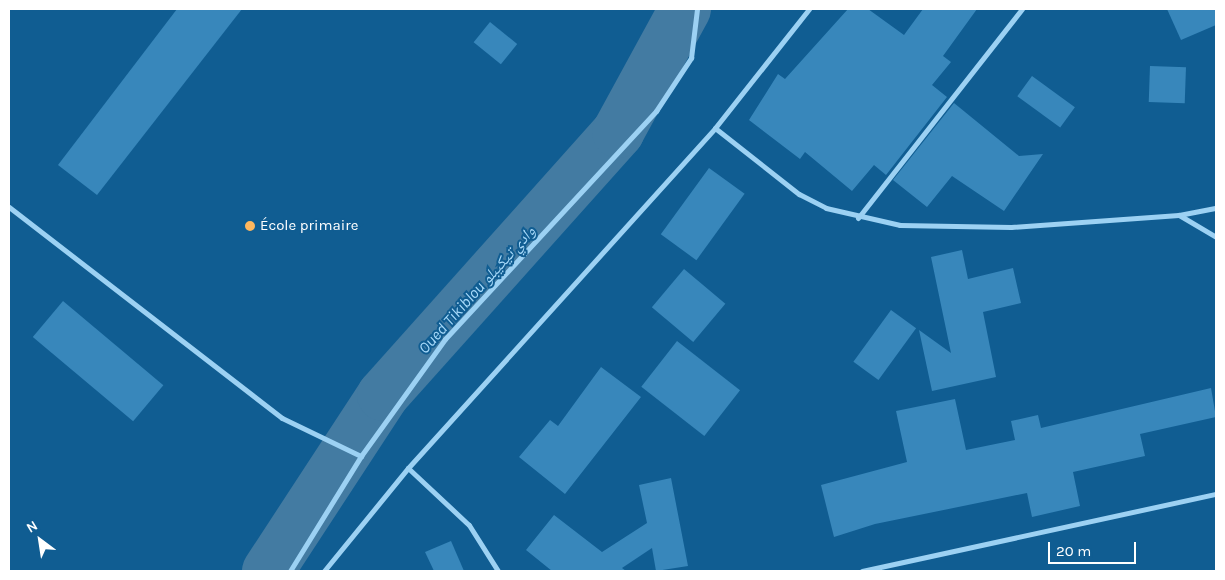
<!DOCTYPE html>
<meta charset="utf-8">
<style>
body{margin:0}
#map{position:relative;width:1225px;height:580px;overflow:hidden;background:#105d92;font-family:Karla,"Noto Naskh Arabic",sans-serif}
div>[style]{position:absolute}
.river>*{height:52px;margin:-26px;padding:0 26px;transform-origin:26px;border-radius:26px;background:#437ba2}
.building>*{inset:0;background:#3887bb;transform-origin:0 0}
.minor>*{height:5px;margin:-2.5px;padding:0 2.5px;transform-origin:2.5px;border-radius:2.5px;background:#9cd1f3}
.dots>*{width:14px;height:14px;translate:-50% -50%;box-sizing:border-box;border:2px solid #105d92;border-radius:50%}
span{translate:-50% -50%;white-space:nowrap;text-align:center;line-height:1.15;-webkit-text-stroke:4px #105d92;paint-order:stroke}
.poi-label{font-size:15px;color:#fff}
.left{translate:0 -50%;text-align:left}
.water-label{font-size:16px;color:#a8dafa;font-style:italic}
.frame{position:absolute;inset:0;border:10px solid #fff;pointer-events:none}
.north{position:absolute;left:15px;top:515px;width:50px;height:50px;-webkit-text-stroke:4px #105d92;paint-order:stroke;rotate:329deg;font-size:14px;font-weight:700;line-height:20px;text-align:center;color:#fff}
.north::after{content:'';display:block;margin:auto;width:18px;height:22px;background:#fff;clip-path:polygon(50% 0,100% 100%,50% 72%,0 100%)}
.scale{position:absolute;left:1048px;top:542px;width:88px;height:22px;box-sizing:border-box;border:2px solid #fff;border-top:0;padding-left:6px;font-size:15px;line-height:18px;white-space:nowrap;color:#fff;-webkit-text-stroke:4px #105d92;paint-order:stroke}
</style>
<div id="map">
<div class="river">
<i style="left:268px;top:571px;width:210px;rotate:-56.8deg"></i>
<i style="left:383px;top:395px;width:353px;rotate:-48.2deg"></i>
<i style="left:618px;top:132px;width:140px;rotate:-61.4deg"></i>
</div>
<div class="building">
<i style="clip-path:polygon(177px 9px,242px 9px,97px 195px,58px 165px)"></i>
<i style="clip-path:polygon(848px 9px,868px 9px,904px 35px,923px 9px,977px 9px,943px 56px,951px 62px,932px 85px,947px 97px,886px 175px,874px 165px,852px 191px,805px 152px,800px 159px,749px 120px,778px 74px,785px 79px)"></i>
<i style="clip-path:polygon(1167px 9px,1216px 9px,1216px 25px,1181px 40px)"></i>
<i style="left:490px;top:22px;width:35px;height:26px;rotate:39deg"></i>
<i style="left:1150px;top:66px;width:36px;height:36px;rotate:2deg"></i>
<i style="left:1032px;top:76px;width:53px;height:25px;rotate:36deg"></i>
<i style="clip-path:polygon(954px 103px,1019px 156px,1043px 154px,1004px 211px,952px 176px,927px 207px,893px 180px)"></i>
<i style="left:709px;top:168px;width:44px;height:82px;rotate:36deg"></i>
<i style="clip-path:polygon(962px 250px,968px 279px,1013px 268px,1021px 303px,983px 312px,996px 377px,932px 391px,919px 330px,951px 353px,931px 257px)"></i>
<i style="left:684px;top:269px;width:54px;height:50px;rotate:40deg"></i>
<i style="left:63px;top:301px;width:131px;height:47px;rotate:40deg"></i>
<i style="left:891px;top:310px;width:31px;height:64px;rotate:36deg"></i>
<i style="left:677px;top:341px;width:80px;height:58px;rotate:38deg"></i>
<i style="clip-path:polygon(601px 367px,641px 397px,565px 494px,519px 457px,550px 420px,558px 426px)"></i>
<i style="clip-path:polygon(1211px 388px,1216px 417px,1140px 434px,1145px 456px,1073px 472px,1080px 506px,1032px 517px,1027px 493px,875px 524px,834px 537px,821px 485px,907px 462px,896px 411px,955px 399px,966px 450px,1015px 440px,1011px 421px,1038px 415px,1041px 428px)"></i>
<i style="clip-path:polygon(671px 478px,688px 566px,656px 571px,652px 548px,622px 568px,626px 571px,552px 571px,526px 550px,554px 515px,602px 552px,647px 523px,639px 485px)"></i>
<i style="clip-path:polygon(451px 541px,464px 571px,434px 571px,425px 552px)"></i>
</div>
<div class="minor">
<i style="left:715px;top:128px;width:107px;rotate:38.2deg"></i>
<i style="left:799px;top:194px;width:30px;rotate:27deg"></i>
<i style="left:826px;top:208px;width:76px;rotate:12.9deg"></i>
<i style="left:900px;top:225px;width:111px;rotate:1deg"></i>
<i style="left:1011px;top:227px;width:168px;rotate:-4.1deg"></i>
<i style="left:1179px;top:215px;width:38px;rotate:-11deg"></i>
<i style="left:9px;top:207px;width:345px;rotate:37.7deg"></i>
<i style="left:282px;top:418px;width:88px;rotate:25.7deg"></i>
<i style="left:1179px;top:215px;width:43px;rotate:30.7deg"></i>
<i style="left:858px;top:218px;width:266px;rotate:-51.9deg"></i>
<i style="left:408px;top:468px;width:83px;rotate:43.1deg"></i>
<i style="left:469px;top:525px;width:54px;rotate:57.8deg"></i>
<i style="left:290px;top:571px;width:135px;rotate:-58.3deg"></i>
<i style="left:361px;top:456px;width:144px;rotate:-54.3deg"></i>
<i style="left:445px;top:339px;width:311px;rotate:-47.2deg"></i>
<i style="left:656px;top:111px;width:64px;rotate:-56.6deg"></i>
<i style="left:691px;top:58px;width:49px;rotate:-83deg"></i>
<i style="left:324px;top:571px;width:133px;rotate:-50.8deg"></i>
<i style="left:408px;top:468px;width:458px;rotate:-47.9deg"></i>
<i style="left:715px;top:128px;width:152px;rotate:-51.7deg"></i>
<i style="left:862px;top:571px;width:362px;rotate:-12.3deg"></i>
</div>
<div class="dots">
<i style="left:250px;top:226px;background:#ffb75e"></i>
</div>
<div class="poi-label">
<span class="left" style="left:260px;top:226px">École primaire</span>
</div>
<div class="water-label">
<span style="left:477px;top:290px;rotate:-48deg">Oued Tikiblou وادي تيكيبلو</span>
</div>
<div class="frame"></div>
<div class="north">N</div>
<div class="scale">20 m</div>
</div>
